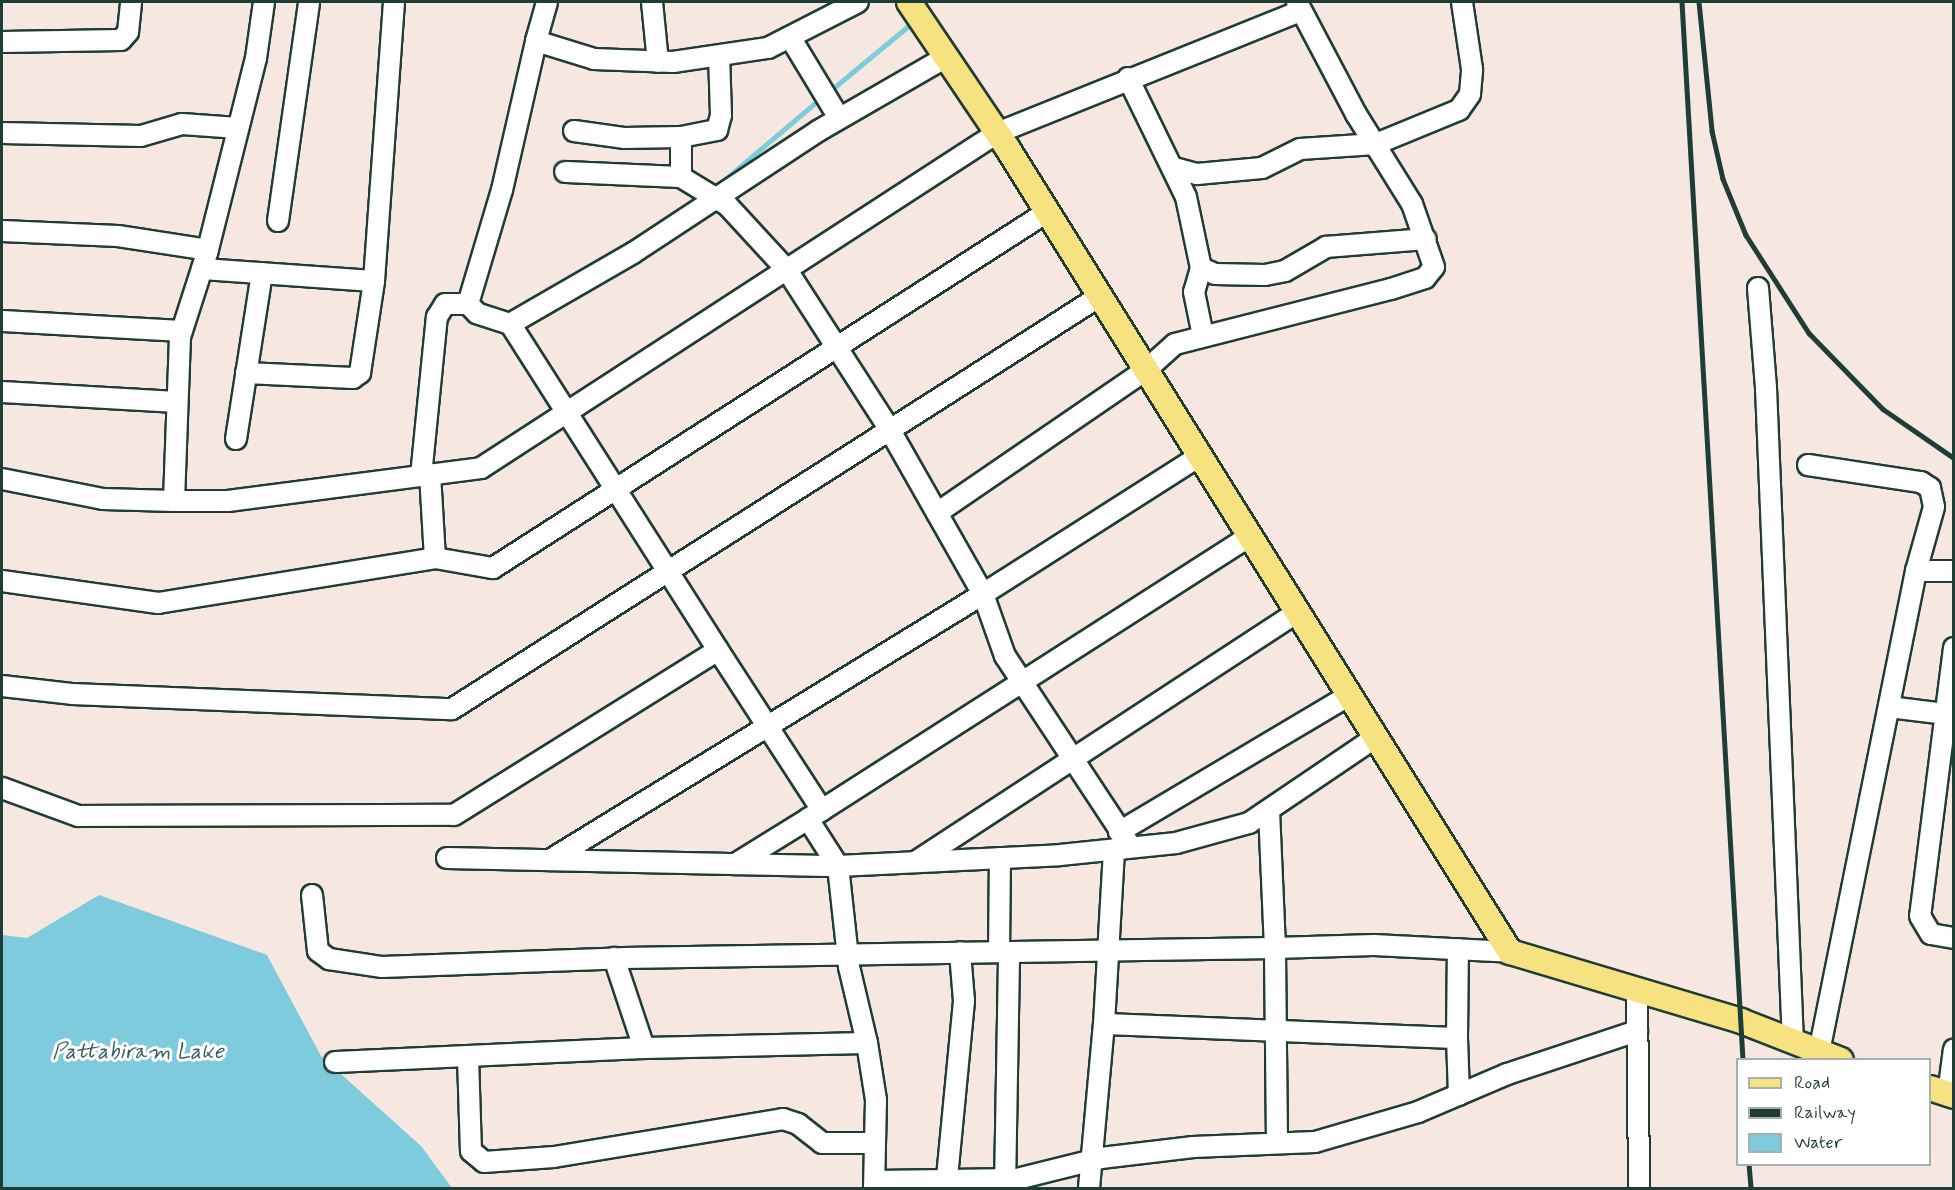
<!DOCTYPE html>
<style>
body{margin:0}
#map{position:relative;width:1955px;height:1190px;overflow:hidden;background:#f7e7e1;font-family:Mynerve,sans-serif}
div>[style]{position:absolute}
.water>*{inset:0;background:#7ecbdd}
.stream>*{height:4.5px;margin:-2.25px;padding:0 2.25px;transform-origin:2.25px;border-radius:2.25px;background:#7ecbdd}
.roads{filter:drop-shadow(2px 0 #1f3d34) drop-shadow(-2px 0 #1f3d34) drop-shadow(0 2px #1f3d34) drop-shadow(0 -2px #1f3d34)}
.minor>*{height:20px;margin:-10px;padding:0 10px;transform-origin:10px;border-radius:10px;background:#fff}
.major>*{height:24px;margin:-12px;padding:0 12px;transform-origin:12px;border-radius:12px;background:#f7e281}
.rail>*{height:4.5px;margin:-2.25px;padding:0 2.25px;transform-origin:2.25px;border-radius:2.25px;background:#1f3d34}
span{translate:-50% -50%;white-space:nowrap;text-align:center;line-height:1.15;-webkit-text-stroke:6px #fff;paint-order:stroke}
.water-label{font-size:22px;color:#37605e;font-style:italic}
.frame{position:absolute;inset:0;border:3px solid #1f3d34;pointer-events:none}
.legend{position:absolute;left:1736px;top:1058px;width:195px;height:108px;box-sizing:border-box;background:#fff;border:2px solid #a5b1ae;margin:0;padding:8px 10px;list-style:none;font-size:18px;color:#1f3d34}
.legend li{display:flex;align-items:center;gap:12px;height:30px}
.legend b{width:30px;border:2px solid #a5b1ae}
</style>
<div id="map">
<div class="water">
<i style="clip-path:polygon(99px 895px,267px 955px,321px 1056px,421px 1146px,452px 1188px,2px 1188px,2px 935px,27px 938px)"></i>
</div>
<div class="stream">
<i style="left:830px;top:91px;width:100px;rotate:-39.7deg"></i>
<i style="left:716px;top:187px;width:138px;rotate:-40.3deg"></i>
<i style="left:547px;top:292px;width:135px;rotate:-31.1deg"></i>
</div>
<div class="roads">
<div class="minor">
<i style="left:264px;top:2px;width:57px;rotate:98.1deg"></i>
<i style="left:256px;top:58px;width:201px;rotate:104.1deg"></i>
<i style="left:207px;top:253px;width:88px;rotate:107.8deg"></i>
<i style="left:180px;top:337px;width:164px;rotate:92.1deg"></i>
<i style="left:174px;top:501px;width:54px"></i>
<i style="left:228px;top:501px;width:255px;rotate:-7.4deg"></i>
<i style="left:481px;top:468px;width:615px;rotate:-32.99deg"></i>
<i style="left:997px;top:133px;width:327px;rotate:-21.9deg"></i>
<i style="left:652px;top:2px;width:60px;rotate:84.3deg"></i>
<i style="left:790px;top:37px;width:95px;rotate:58.8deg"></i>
<i style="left:536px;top:41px;width:41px;rotate:-74.2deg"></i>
<i style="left:2px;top:42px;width:119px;rotate:-1deg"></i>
<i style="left:121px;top:40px;width:11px;rotate:-49deg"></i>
<i style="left:128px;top:32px;width:30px;rotate:-84deg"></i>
<i style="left:1128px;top:78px;width:132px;rotate:64deg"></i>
<i style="left:1186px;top:197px;width:73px;rotate:78.1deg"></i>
<i style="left:1201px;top:268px;width:25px;rotate:106deg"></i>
<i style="left:1194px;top:292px;width:45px;rotate:78.4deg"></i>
<i style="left:574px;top:131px;width:50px;rotate:8deg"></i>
<i style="left:624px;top:138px;width:57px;rotate:-1deg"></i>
<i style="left:681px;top:137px;width:37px;rotate:-11deg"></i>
<i style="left:717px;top:130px;width:16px;rotate:-75deg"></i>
<i style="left:721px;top:115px;width:59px;rotate:-91.9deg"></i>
<i style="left:2px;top:133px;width:139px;rotate:1.2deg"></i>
<i style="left:141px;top:136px;width:43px;rotate:-16.3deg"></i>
<i style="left:182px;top:124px;width:56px;rotate:4.1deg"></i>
<i style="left:681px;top:137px;width:40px;rotate:90deg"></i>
<i style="left:1174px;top:168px;width:24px;rotate:15deg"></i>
<i style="left:1197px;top:174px;width:65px;rotate:-5.3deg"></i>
<i style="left:1262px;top:168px;width:42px;rotate:-26.6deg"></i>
<i style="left:1300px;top:149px;width:76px;rotate:-3.8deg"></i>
<i style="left:1376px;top:144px;width:90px;rotate:-22.3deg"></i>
<i style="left:1459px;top:110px;width:19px;rotate:-55deg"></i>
<i style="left:1470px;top:94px;width:25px;rotate:-85deg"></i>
<i style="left:1472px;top:69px;width:68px;rotate:-98.5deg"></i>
<i style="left:278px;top:221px;width:221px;rotate:-81.9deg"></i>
<i style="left:2px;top:231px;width:116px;rotate:2.5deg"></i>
<i style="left:118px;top:236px;width:91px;rotate:8.8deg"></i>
<i style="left:1201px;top:268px;width:15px;rotate:23deg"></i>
<i style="left:1215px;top:274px;width:50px;rotate:1.1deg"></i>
<i style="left:1265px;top:275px;width:20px;rotate:-11deg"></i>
<i style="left:1285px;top:271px;width:48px;rotate:-30.3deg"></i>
<i style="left:1326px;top:247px;width:100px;rotate:-4.6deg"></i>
<i style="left:202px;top:269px;width:172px;rotate:4deg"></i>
<i style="left:1758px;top:288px;width:100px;rotate:85.4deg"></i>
<i style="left:1766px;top:388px;width:655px;rotate:87.64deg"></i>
<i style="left:3px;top:321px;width:179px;rotate:3.2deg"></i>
<i style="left:510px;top:324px;width:142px;rotate:-30deg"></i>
<i style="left:633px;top:253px;width:222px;rotate:-33.4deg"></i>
<i style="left:818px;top:131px;width:148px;rotate:-30deg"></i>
<i style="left:246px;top:373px;width:107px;rotate:2.7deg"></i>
<i style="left:353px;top:378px;width:9px;rotate:-36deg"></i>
<i style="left:360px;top:373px;width:93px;rotate:-81.3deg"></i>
<i style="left:374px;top:281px;width:280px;rotate:-85.9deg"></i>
<i style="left:2px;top:392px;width:175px;rotate:3.3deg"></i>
<i style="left:236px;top:439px;width:168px;rotate:-81.1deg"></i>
<i style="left:1808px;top:465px;width:114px;rotate:8.6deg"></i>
<i style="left:1921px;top:482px;width:11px;rotate:34deg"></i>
<i style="left:1930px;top:488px;width:19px;rotate:78deg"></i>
<i style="left:1934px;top:507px;width:66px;rotate:105.7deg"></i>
<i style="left:1916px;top:571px;width:491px;rotate:101.4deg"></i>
<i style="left:430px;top:474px;width:84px;rotate:86.6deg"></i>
<i style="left:421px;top:476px;width:160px;rotate:-84.3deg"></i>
<i style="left:437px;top:317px;width:15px;rotate:-58deg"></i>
<i style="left:445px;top:304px;width:23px"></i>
<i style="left:2px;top:479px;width:103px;rotate:11.2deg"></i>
<i style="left:103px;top:499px;width:71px;rotate:1.6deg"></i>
<i style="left:937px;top:513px;width:253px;rotate:-34.4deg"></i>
<i style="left:1146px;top:370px;width:39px;rotate:-42deg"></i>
<i style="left:1175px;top:344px;width:223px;rotate:-14.3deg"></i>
<i style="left:1391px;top:289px;width:36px;rotate:-18deg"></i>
<i style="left:1425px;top:278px;width:14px;rotate:-51deg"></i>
<i style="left:1434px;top:267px;width:67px;rotate:-109.2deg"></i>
<i style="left:1412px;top:204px;width:106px;rotate:-121.9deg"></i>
<i style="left:1356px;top:114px;width:127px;rotate:-117.8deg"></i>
<i style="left:1916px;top:571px;width:38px"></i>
<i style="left:2px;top:581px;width:158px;rotate:8deg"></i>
<i style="left:158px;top:603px;width:281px;rotate:-9.2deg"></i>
<i style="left:435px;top:558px;width:59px;rotate:9.8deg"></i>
<i style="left:493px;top:568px;width:659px;rotate:-32.72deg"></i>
<i style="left:1954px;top:648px;width:270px;rotate:97.2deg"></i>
<i style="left:1920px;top:916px;width:21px;rotate:59deg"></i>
<i style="left:1931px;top:934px;width:23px;rotate:10deg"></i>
<i style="left:718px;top:650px;width:191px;rotate:57deg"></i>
<i style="left:2px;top:686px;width:70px;rotate:6.5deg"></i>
<i style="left:72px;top:694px;width:380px;rotate:2.3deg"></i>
<i style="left:452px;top:709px;width:768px;rotate:-32.51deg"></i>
<i style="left:1889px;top:707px;width:56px;rotate:7.1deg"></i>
<i style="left:2px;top:788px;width:81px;rotate:20.2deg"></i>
<i style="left:78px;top:816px;width:376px;rotate:-0.2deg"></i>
<i style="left:454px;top:815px;width:311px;rotate:-32deg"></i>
<i style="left:718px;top:650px;width:387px;rotate:-122.5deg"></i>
<i style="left:510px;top:324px;width:35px;rotate:-162deg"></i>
<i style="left:477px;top:313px;width:13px;rotate:-135deg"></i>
<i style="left:468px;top:304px;width:119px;rotate:-73.4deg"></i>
<i style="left:502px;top:190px;width:153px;rotate:-77.1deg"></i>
<i style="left:536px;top:41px;width:61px;rotate:17.2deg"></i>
<i style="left:594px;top:59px;width:79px;rotate:2.2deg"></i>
<i style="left:673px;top:62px;width:96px;rotate:-8.4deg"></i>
<i style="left:768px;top:48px;width:101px;rotate:-27.1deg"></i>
<i style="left:808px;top:819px;width:525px;rotate:-32.63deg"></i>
<i style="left:1119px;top:832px;width:269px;rotate:-30.7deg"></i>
<i style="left:1131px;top:847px;width:229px;rotate:-123.4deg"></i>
<i style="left:1005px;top:656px;width:66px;rotate:-109.5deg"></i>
<i style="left:983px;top:594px;width:257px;rotate:-32.5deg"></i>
<i style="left:447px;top:858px;width:391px;rotate:1.2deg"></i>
<i style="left:838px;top:866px;width:222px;rotate:-2.8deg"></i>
<i style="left:1060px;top:855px;width:117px;rotate:-5.9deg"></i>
<i style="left:1176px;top:843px;width:76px;rotate:-15.3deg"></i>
<i style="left:1249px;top:823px;width:153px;rotate:-34.1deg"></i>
<i style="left:550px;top:860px;width:508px;rotate:-31.56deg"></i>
<i style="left:983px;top:594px;width:189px;rotate:-119.6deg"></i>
<i style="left:890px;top:430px;width:190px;rotate:-122.8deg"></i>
<i style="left:787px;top:270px;width:88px;rotate:-132.7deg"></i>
<i style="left:727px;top:205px;width:54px;rotate:-148.7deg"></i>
<i style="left:681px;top:177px;width:116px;rotate:-177.5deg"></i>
<i style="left:917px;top:861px;width:455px;rotate:-33.2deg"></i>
<i style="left:312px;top:895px;width:56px;rotate:83.9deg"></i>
<i style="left:318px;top:951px;width:14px;rotate:36deg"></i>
<i style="left:329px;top:959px;width:54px;rotate:8.6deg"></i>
<i style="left:382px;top:967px;width:241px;rotate:-2.1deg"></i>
<i style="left:623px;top:958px;width:652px;rotate:-0.88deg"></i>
<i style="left:1275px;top:948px;width:138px;rotate:-92.5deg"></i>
<i style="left:999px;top:952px;width:94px;rotate:-89.4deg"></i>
<i style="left:1637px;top:993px;width:195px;rotate:89.4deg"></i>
<i style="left:1104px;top:1024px;width:353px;rotate:2.3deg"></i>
<i style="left:1457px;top:1038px;width:57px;rotate:88deg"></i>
<i style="left:1457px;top:1038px;width:89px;rotate:-89.4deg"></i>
<i style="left:867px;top:1043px;width:58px;rotate:81deg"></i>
<i style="left:876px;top:1100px;width:88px;rotate:91.3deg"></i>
<i style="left:644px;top:1048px;width:223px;rotate:-1.3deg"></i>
<i style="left:867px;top:1043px;width:78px;rotate:-103.3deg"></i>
<i style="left:849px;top:967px;width:102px;rotate:-96.2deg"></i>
<i style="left:838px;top:866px;width:56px;rotate:-122.6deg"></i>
<i style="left:808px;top:819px;width:86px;rotate:148.3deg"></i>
<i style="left:468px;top:1057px;width:94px;rotate:88.2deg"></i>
<i style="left:471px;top:1151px;width:17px;rotate:40deg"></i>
<i style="left:484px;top:1162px;width:70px;rotate:-4.1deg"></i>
<i style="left:554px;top:1157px;width:232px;rotate:-9.4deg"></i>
<i style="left:783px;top:1119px;width:16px;rotate:18deg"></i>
<i style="left:798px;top:1124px;width:31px;rotate:38deg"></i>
<i style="left:822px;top:1143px;width:51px"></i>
<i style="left:335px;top:1062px;width:309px;rotate:-2.6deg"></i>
<i style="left:644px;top:1048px;width:95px;rotate:-108.4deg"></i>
<i style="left:1948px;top:1094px;width:45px;rotate:-82.4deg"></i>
<i style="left:1277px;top:1143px;width:195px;rotate:-90.6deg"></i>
<i style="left:1275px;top:948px;width:99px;rotate:-1.7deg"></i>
<i style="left:1374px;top:945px;width:136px;rotate:2.9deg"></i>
<i style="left:875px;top:1181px;width:142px;rotate:-0.8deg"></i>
<i style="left:1017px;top:1179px;width:87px;rotate:-14deg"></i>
<i style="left:1101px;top:1158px;width:93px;rotate:-6.8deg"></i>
<i style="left:1193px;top:1147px;width:122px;rotate:-2.3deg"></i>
<i style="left:1315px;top:1142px;width:107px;rotate:-16.2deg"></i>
<i style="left:1418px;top:1112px;width:97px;rotate:-23.1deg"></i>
<i style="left:1507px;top:1074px;width:137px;rotate:-18.3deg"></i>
<i style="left:946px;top:1188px;width:188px;rotate:-84.5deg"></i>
<i style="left:964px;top:1001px;width:49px;rotate:-94.7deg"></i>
<i style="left:1005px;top:1188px;width:236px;rotate:-89deg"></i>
<i style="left:1089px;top:1188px;width:165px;rotate:-84.8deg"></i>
<i style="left:1104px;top:1024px;width:175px;rotate:-86.7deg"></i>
</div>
<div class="major">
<i style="left:909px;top:2px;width:177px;rotate:56deg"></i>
<i style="left:1008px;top:149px;width:947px;rotate:57.99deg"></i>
<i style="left:1510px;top:952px;width:241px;rotate:16.6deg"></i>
<i style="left:1741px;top:1021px;width:107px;rotate:21.3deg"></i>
<i style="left:1930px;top:1088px;width:25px;rotate:18deg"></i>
</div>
</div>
<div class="rail">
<i style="left:1682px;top:2px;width:1060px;rotate:86.7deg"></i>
<i style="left:1699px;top:2px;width:130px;rotate:84.2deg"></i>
<i style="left:1712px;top:131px;width:49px;rotate:77.1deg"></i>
<i style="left:1723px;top:179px;width:61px;rotate:67.7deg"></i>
<i style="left:1746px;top:235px;width:117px;rotate:57.3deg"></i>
<i style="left:1809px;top:333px;width:106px;rotate:45.8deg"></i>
<i style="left:1883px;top:409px;width:86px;rotate:34.6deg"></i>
<i style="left:1749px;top:1164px;width:24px;rotate:85deg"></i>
</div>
<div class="water-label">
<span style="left:138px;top:1053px">Pattabiram Lake</span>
</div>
<div class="frame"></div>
<ul class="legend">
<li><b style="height:8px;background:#f7e281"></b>Road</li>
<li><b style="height:8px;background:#1f3d34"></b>Railway</li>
<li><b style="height:16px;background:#7ecbdd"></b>Water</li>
</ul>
</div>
